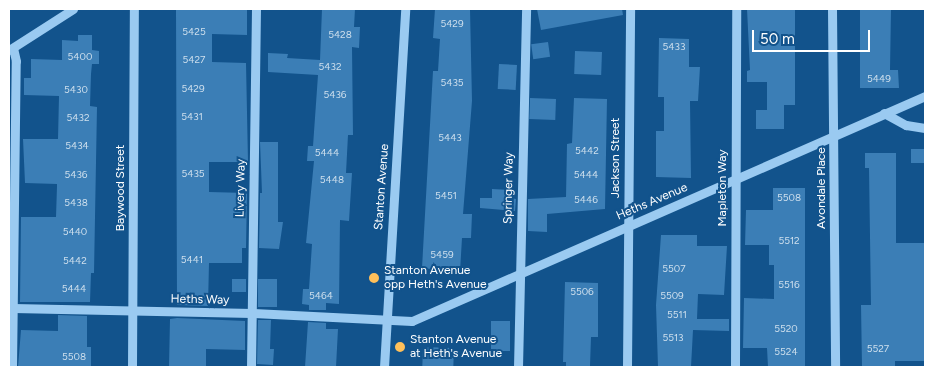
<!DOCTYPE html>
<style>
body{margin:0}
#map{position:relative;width:934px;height:376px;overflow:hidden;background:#12538c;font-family:Figtree,sans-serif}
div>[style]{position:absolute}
.building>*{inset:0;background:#3b7eb6;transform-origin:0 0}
.minor>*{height:9px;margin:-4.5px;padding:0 4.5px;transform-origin:4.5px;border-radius:4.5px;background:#9acaf1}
.dots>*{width:14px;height:14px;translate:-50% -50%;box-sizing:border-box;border:2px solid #12538c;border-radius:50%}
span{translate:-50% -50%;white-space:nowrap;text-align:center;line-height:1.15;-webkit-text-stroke:4px #12538c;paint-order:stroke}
.number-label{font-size:10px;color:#cedfed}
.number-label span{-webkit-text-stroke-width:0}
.street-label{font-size:12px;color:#fff}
.poi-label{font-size:12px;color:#fff}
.left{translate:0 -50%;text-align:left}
.frame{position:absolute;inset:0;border:10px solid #fff;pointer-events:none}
.scale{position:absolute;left:752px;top:30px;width:118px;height:22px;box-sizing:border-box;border:2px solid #fff;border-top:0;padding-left:6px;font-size:15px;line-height:18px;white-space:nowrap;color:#fff;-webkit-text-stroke:4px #12538c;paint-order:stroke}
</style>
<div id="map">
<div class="building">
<i style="clip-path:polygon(176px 9px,247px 9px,247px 35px,212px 34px,212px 62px,246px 63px,248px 162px,209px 162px,209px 192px,247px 193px,246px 248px,242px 248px,242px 263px,209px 263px,208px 306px,177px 305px)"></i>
<i style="clip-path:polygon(322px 9px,355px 9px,354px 27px,360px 27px,359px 48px,352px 47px,353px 135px,348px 135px,346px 173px,352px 173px,349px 221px,340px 220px,339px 304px,326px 303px,326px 310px,309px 310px,309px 305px,302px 304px,303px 289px,309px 289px,312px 244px,306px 243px,314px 161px,307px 161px,308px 146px,313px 146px,318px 75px,268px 72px,268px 53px,288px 54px,287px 58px,320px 60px)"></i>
<i style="clip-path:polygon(435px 9px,470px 9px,472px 101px,463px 214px,472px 214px,471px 238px,462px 238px,460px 272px,422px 268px,433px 71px,438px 71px,440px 39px,433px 38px)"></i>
<i style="clip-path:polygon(537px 9px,622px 9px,623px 15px,541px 30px)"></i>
<i style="clip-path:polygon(747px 9px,795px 9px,795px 105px,784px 105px,784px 129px,756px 129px,756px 110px,767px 110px,767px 82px,747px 82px,747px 71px,750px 70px)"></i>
<i style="clip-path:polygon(860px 9px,891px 9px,890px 70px,898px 70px,899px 88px,860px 88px)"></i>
<i style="clip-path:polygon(78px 35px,92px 35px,92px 50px,99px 51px,99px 64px,92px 64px,91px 74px,90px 106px,97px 107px,94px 273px,91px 273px,90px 302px,20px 302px,21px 217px,56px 217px,57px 186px,57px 184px,25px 183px,23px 139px,58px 139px,59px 96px,24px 95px,24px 78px,31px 78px,31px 59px,62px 60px,62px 40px,78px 41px)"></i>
<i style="clip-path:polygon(659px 38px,689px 39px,689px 67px,700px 67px,698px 101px,690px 101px,691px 178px,656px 177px,656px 131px,664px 131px,664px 97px,658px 97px)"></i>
<i style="left:548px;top:42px;width:15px;height:17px;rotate:82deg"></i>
<i style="left:575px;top:51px;width:27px;height:23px;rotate:2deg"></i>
<i style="left:499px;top:64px;width:18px;height:25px;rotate:3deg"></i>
<i style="left:530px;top:98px;width:26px;height:21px;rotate:2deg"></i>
<i style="clip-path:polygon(574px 98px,607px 99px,605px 209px,547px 214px,547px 232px,528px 231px,528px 199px,566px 197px,567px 144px,572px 143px)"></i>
<i style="clip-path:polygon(260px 142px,278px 142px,278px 222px,283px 222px,279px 249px,259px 248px,260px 193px,262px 193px)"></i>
<i style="left:911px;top:149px;width:13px;height:14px"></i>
<i style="clip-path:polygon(865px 153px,896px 153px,896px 243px,925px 243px,925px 361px,895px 361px,895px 367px,862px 367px,861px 305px,871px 305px,869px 168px,865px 168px)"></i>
<i style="clip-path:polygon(773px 188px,805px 188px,805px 367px,768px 367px,767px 348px,743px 348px,744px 298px,774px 299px,774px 265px,769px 265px,769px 245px,745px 245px,746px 210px,773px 210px)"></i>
<i style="clip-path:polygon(492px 189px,510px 190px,510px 198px,516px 199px,515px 211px,480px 208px,480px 198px,492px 198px)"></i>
<i style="clip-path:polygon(661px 235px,697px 235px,697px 246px,727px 246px,724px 295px,698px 294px,697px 319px,729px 319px,729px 331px,693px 330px,691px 367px,658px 367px,656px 305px)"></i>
<i style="left:232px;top:279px;width:14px;height:13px"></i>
<i style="left:258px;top:279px;width:19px;height:28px"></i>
<i style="clip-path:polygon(565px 282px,598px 283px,598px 337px,591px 337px,590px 366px,566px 366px,566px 362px,563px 362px)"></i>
<i style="clip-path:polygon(58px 315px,87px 316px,87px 347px,91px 347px,91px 367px,18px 367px,21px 330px,58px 331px)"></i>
<i style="clip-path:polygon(177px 318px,245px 321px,245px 350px,206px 349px,206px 367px,169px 367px,170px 319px)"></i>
<i style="clip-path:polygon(258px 320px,271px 320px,270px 349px,274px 349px,273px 365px,257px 364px)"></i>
<i style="left:491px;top:321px;width:19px;height:30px"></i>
<i style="clip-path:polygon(308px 322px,326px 323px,326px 329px,338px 329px,336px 367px,305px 367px)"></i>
<i style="left:423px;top:347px;width:31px;height:20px;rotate:2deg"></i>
</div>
<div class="minor">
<i style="left:832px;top:9px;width:358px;rotate:89.5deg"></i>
<i style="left:9px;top:50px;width:76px;rotate:-32.6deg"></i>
<i style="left:884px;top:113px;width:25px;rotate:29deg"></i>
<i style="left:906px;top:125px;width:19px;rotate:9deg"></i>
<i style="left:13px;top:308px;width:239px;rotate:1.2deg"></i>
<i style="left:252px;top:313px;width:160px;rotate:2.9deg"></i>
<i style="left:412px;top:321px;width:560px;rotate:-23.68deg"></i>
<i style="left:12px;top:367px;width:306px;rotate:-89.3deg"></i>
<i style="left:16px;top:61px;width:13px;rotate:-103deg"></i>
<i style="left:132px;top:367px;width:358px;rotate:-89.7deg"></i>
<i style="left:251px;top:367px;width:358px;rotate:-89.2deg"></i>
<i style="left:384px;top:367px;width:359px;rotate:-86.6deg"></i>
<i style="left:518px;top:367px;width:358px;rotate:-88.7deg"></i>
<i style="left:627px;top:367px;width:358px;rotate:-89.5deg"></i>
<i style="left:735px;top:367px;width:358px;rotate:-89.8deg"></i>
</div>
<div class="dots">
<i style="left:374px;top:278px;background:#ffc05a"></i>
<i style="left:400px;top:347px;background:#ffc05a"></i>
</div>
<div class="number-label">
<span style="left:452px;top:24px">5429</span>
<span style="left:194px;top:32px">5425</span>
<span style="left:340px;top:35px">5428</span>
<span style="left:674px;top:47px">5433</span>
<span style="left:80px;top:57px">5400</span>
<span style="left:194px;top:60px">5427</span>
<span style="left:330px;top:67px">5432</span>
<span style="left:879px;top:79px">5449</span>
<span style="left:452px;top:83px">5435</span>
<span style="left:193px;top:89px">5429</span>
<span style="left:76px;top:90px">5430</span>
<span style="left:335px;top:95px">5436</span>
<span style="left:192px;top:117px">5431</span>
<span style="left:78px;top:118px">5432</span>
<span style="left:450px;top:138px">5443</span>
<span style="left:77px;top:146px">5434</span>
<span style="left:587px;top:151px">5442</span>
<span style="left:327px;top:153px">5444</span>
<span style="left:193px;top:174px">5435</span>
<span style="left:76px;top:175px">5436</span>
<span style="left:586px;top:175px">5444</span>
<span style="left:332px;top:180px">5448</span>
<span style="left:446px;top:196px">5451</span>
<span style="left:789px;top:198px">5508</span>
<span style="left:586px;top:200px">5446</span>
<span style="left:76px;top:203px">5438</span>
<span style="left:75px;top:232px">5440</span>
<span style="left:789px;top:241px">5512</span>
<span style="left:442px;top:255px">5459</span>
<span style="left:192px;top:260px">5441</span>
<span style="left:75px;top:261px">5442</span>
<span style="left:674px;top:269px">5507</span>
<span style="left:789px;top:285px">5516</span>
<span style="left:74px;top:289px">5444</span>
<span style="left:582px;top:292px">5506</span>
<span style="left:321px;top:296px">5464</span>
<span style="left:672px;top:296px">5509</span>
<span style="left:677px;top:315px">5511</span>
<span style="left:786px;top:329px">5520</span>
<span style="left:673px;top:338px">5513</span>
<span style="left:878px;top:349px">5527</span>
<span style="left:786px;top:352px">5524</span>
<span style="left:74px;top:357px">5508</span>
</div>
<div class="street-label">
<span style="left:616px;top:158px;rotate:-90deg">Jackson Street</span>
<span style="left:382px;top:187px;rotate:-86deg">Stanton Avenue</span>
<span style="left:121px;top:188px;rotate:-90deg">Baywood Street</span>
<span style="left:241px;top:188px;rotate:-89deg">Livery Way</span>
<span style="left:509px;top:188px;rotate:-89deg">Springer Way</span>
<span style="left:723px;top:188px;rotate:-90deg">Mapleton Way</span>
<span style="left:822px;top:188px;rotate:-90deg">Avondale Place</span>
<span style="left:652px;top:202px;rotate:-23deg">Heths Avenue</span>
<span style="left:200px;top:300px;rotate:1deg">Heths Way</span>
</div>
<div class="poi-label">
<span class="left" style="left:384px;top:278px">Stanton Avenue<br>opp Heth's Avenue</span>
<span class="left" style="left:410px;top:347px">Stanton Avenue<br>at Heth's Avenue</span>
</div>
<div class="frame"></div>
<div class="scale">50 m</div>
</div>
